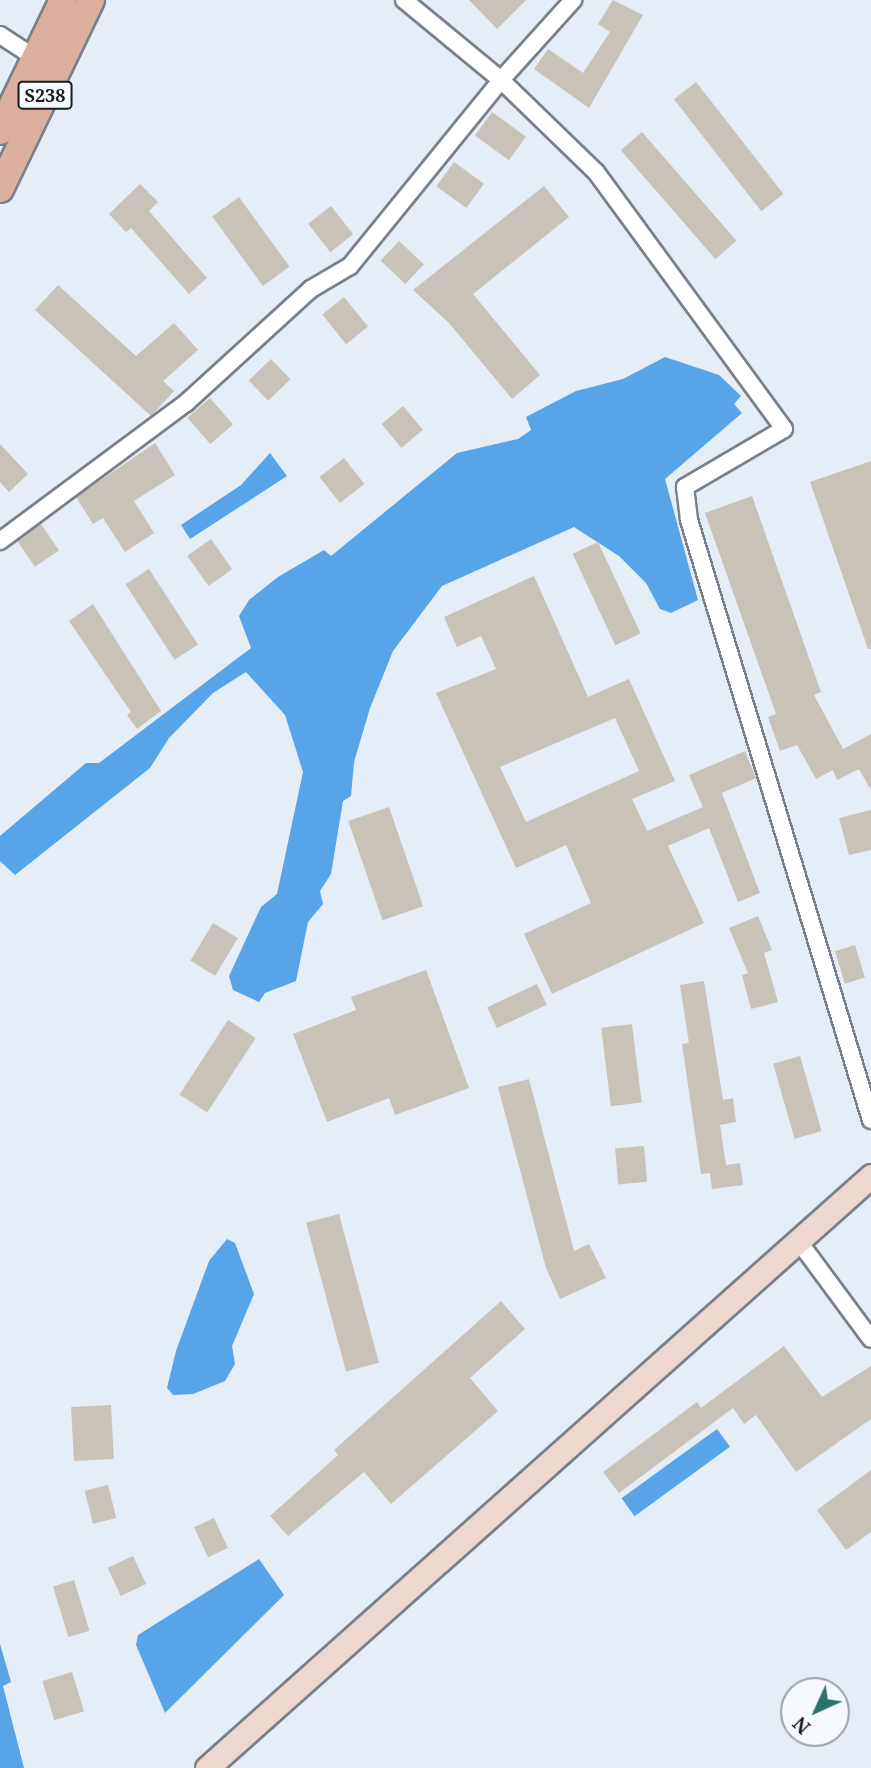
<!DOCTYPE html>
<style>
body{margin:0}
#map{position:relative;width:871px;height:1768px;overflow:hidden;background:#e5edf6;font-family:"Noto Serif",serif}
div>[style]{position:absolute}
.water>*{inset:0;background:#58a4e8;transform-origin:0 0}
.building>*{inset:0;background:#c9c2b8;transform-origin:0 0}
.roads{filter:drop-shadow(2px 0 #798089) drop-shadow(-2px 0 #798089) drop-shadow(0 2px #798089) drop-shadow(0 -2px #798089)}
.street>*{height:16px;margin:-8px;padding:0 8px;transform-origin:8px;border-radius:8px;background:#fff}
.secondary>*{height:23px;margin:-11.5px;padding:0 11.5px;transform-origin:11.5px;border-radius:11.5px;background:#edd7cf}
.primary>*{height:26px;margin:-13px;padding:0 13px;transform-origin:13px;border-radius:13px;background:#dcaf9f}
span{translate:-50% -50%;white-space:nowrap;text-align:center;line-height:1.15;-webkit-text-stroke:6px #f6fafe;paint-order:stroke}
.shield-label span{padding:2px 5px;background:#f6fafe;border:2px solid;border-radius:5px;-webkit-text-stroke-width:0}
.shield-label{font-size:18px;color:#181b1e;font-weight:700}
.north{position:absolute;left:780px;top:1677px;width:70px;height:70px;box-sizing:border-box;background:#f6fafe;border:2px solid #9da1a4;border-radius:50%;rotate:225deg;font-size:19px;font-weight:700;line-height:28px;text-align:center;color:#181b1e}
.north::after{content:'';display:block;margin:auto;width:24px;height:32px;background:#28716c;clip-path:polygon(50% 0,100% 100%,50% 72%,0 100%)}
</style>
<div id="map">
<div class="water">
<i style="clip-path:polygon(665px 357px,719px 375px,741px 396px,734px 404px,742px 413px,665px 479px,698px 600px,671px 613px,660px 609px,646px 583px,619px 556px,574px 527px,442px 586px,393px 651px,370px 708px,354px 762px,351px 796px,343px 801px,331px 874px,320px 891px,323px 904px,308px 922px,296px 981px,265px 993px,259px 1002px,233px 990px,229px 976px,261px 907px,277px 894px,303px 772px,285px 715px,246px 672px,213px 693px,169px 738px,150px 768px,15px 875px,0 861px,0 836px,86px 763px,99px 763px,251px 648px,239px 616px,249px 600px,278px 577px,324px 550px,331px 556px,457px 453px,518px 439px,531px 430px,526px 417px,576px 391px,623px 379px)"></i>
<i style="clip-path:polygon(270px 453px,287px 476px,190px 539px,181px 525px,241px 485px)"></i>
<i style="clip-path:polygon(227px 1239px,235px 1243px,254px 1294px,232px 1346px,235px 1364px,225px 1381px,193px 1394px,173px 1395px,167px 1388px,176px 1351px,209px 1261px)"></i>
<i style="left:717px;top:1429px;width:22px;height:118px;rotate:54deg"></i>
<i style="clip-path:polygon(259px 1559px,284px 1595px,165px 1713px,136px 1645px,138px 1635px)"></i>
<i style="clip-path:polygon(0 1644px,11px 1682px,3px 1686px,24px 1768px,0 1768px)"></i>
</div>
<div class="building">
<i style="clip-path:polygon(469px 0,526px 0,497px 29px)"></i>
<i style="clip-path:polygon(613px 0,643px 15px,589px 108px,534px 69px,548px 49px,583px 73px,610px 32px,598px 24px)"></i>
<i style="left:696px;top:82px;width:142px;height:28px;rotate:52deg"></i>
<i style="left:492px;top:112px;width:42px;height:29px;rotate:36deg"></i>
<i style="left:642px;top:132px;width:144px;height:28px;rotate:49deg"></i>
<i style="left:454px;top:162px;width:37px;height:30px;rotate:36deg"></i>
<i style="clip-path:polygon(140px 184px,158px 202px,149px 211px,207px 278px,189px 294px,131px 228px,126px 232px,109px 214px)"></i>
<i style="clip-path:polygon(544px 186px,569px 217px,473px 294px,540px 375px,512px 399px,449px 323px,413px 290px)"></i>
<i style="left:239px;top:197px;width:86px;height:33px;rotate:54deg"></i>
<i style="left:331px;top:206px;width:36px;height:29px;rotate:52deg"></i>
<i style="left:399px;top:241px;width:34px;height:27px;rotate:43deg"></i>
<i style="clip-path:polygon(58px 285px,136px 356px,174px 323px,198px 350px,163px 381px,174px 391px,151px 416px,35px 310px)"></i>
<i style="left:344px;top:297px;width:38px;height:28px;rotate:51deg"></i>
<i style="left:271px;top:359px;width:28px;height:31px;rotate:46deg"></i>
<i style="left:210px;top:398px;width:35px;height:30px;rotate:49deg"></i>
<i style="left:403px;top:406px;width:31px;height:28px;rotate:50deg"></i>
<i style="clip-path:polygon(155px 443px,175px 475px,134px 501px,154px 533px,125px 552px,103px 518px,93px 524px,76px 497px)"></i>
<i style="clip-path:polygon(0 444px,28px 474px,9px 492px,0 482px)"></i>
<i style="left:344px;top:458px;width:33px;height:31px;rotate:52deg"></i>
<i style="clip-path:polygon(871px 461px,871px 649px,868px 649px,810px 482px)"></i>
<i style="clip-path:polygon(752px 496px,821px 692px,814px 695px,843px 749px,871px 734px,871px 790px,859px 769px,837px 780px,833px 770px,816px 779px,797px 745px,780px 751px,768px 717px,776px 714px,705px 513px)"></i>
<i style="left:41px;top:524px;width:32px;height:29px;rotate:56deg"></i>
<i style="left:211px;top:539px;width:37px;height:29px;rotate:55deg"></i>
<i style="left:598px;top:542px;width:101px;height:28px;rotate:65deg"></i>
<i style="left:149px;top:569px;width:90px;height:28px;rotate:57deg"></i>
<i style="clip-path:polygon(evenodd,534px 576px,588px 697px,629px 679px,675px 781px,632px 799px,647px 831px,703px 807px,689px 775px,745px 751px,756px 778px,722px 793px,760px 893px,738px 902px,709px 828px,668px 846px,704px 923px,552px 994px,524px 934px,591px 903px,566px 845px,516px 868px,436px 693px,496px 669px,481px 636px,457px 647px,444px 617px,534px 576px,615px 718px,639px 771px,526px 822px,500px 767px,615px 718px)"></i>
<i style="clip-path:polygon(93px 604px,161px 711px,137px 729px,127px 715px,131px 712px,69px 621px)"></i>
<i style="left:389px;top:807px;width:105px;height:43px;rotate:71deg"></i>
<i style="clip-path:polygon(871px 810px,871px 850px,849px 855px,839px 818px)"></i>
<i style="clip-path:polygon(758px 916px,772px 950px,764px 953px,778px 1002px,751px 1009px,742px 975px,748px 973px,729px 928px)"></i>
<i style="left:213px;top:923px;width:29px;height:44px;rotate:31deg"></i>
<i style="left:855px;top:945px;width:34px;height:21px;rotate:73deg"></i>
<i style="clip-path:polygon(426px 970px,469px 1088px,395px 1115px,389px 1098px,327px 1122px,293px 1034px,356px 1010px,351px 997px)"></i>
<i style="clip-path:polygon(704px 981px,723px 1100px,733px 1098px,736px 1122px,720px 1125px,726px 1165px,740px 1163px,743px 1185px,712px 1189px,710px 1173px,701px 1174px,682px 1044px,689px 1043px,680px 985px)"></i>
<i style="left:537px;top:984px;width:23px;height:55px;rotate:65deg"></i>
<i style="left:228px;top:1020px;width:33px;height:89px;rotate:33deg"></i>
<i style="left:632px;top:1024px;width:79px;height:31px;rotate:83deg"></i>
<i style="left:800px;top:1056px;width:78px;height:28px;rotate:74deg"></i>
<i style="clip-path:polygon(529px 1079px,574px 1251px,589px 1244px,606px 1278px,560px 1299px,546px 1268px,498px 1087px)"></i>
<i style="left:644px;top:1146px;width:36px;height:29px;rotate:85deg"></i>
<i style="left:339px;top:1214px;width:154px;height:34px;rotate:75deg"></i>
<i style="clip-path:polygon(501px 1301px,525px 1329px,470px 1378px,498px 1411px,391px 1504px,364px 1472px,288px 1536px,270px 1516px,338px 1455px,334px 1450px)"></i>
<i style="clip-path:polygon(784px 1346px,822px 1397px,871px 1366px,871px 1419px,796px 1472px,756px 1415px,744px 1424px,733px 1408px,619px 1493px,603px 1472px,697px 1402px,701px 1408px)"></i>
<i style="left:111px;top:1405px;width:54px;height:40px;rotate:87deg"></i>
<i style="clip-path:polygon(871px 1470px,871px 1532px,846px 1550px,817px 1510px)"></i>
<i style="left:108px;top:1485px;width:34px;height:24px;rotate:76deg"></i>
<i style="left:214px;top:1518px;width:33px;height:22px;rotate:65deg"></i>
<i style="left:133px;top:1556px;width:31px;height:28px;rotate:65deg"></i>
<i style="left:74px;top:1580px;width:53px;height:22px;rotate:73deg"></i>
<i style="left:72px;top:1672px;width:41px;height:31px;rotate:73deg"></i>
</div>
<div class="roads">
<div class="street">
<i style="left:404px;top:0;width:126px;rotate:39.5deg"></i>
<i style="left:501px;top:80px;width:132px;rotate:44.1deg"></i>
<i style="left:596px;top:172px;width:318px;rotate:53.8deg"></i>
<i style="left:784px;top:429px;width:115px;rotate:149.6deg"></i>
<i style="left:685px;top:487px;width:33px;rotate:83deg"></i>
<i style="left:689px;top:520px;width:627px;rotate:73.13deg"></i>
<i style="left:0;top:35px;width:48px;rotate:33deg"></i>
<i style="left:0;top:541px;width:232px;rotate:-36.6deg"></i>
<i style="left:186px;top:403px;width:169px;rotate:-42.4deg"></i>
<i style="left:311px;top:289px;width:45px;rotate:-30.5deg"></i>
<i style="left:350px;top:266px;width:240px;rotate:-50.9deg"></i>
<i style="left:501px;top:80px;width:108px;rotate:-48deg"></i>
<i style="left:797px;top:1239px;width:124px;rotate:53.5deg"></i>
</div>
<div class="secondary">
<i style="left:207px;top:1768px;width:890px;rotate:-41.72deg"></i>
</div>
<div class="primary">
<i style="left:0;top:131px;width:145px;rotate:-64.3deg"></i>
<i style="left:0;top:189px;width:210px;rotate:-64.3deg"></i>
</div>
</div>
<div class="shield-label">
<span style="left:45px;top:95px">S238</span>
</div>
<div class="north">N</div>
</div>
